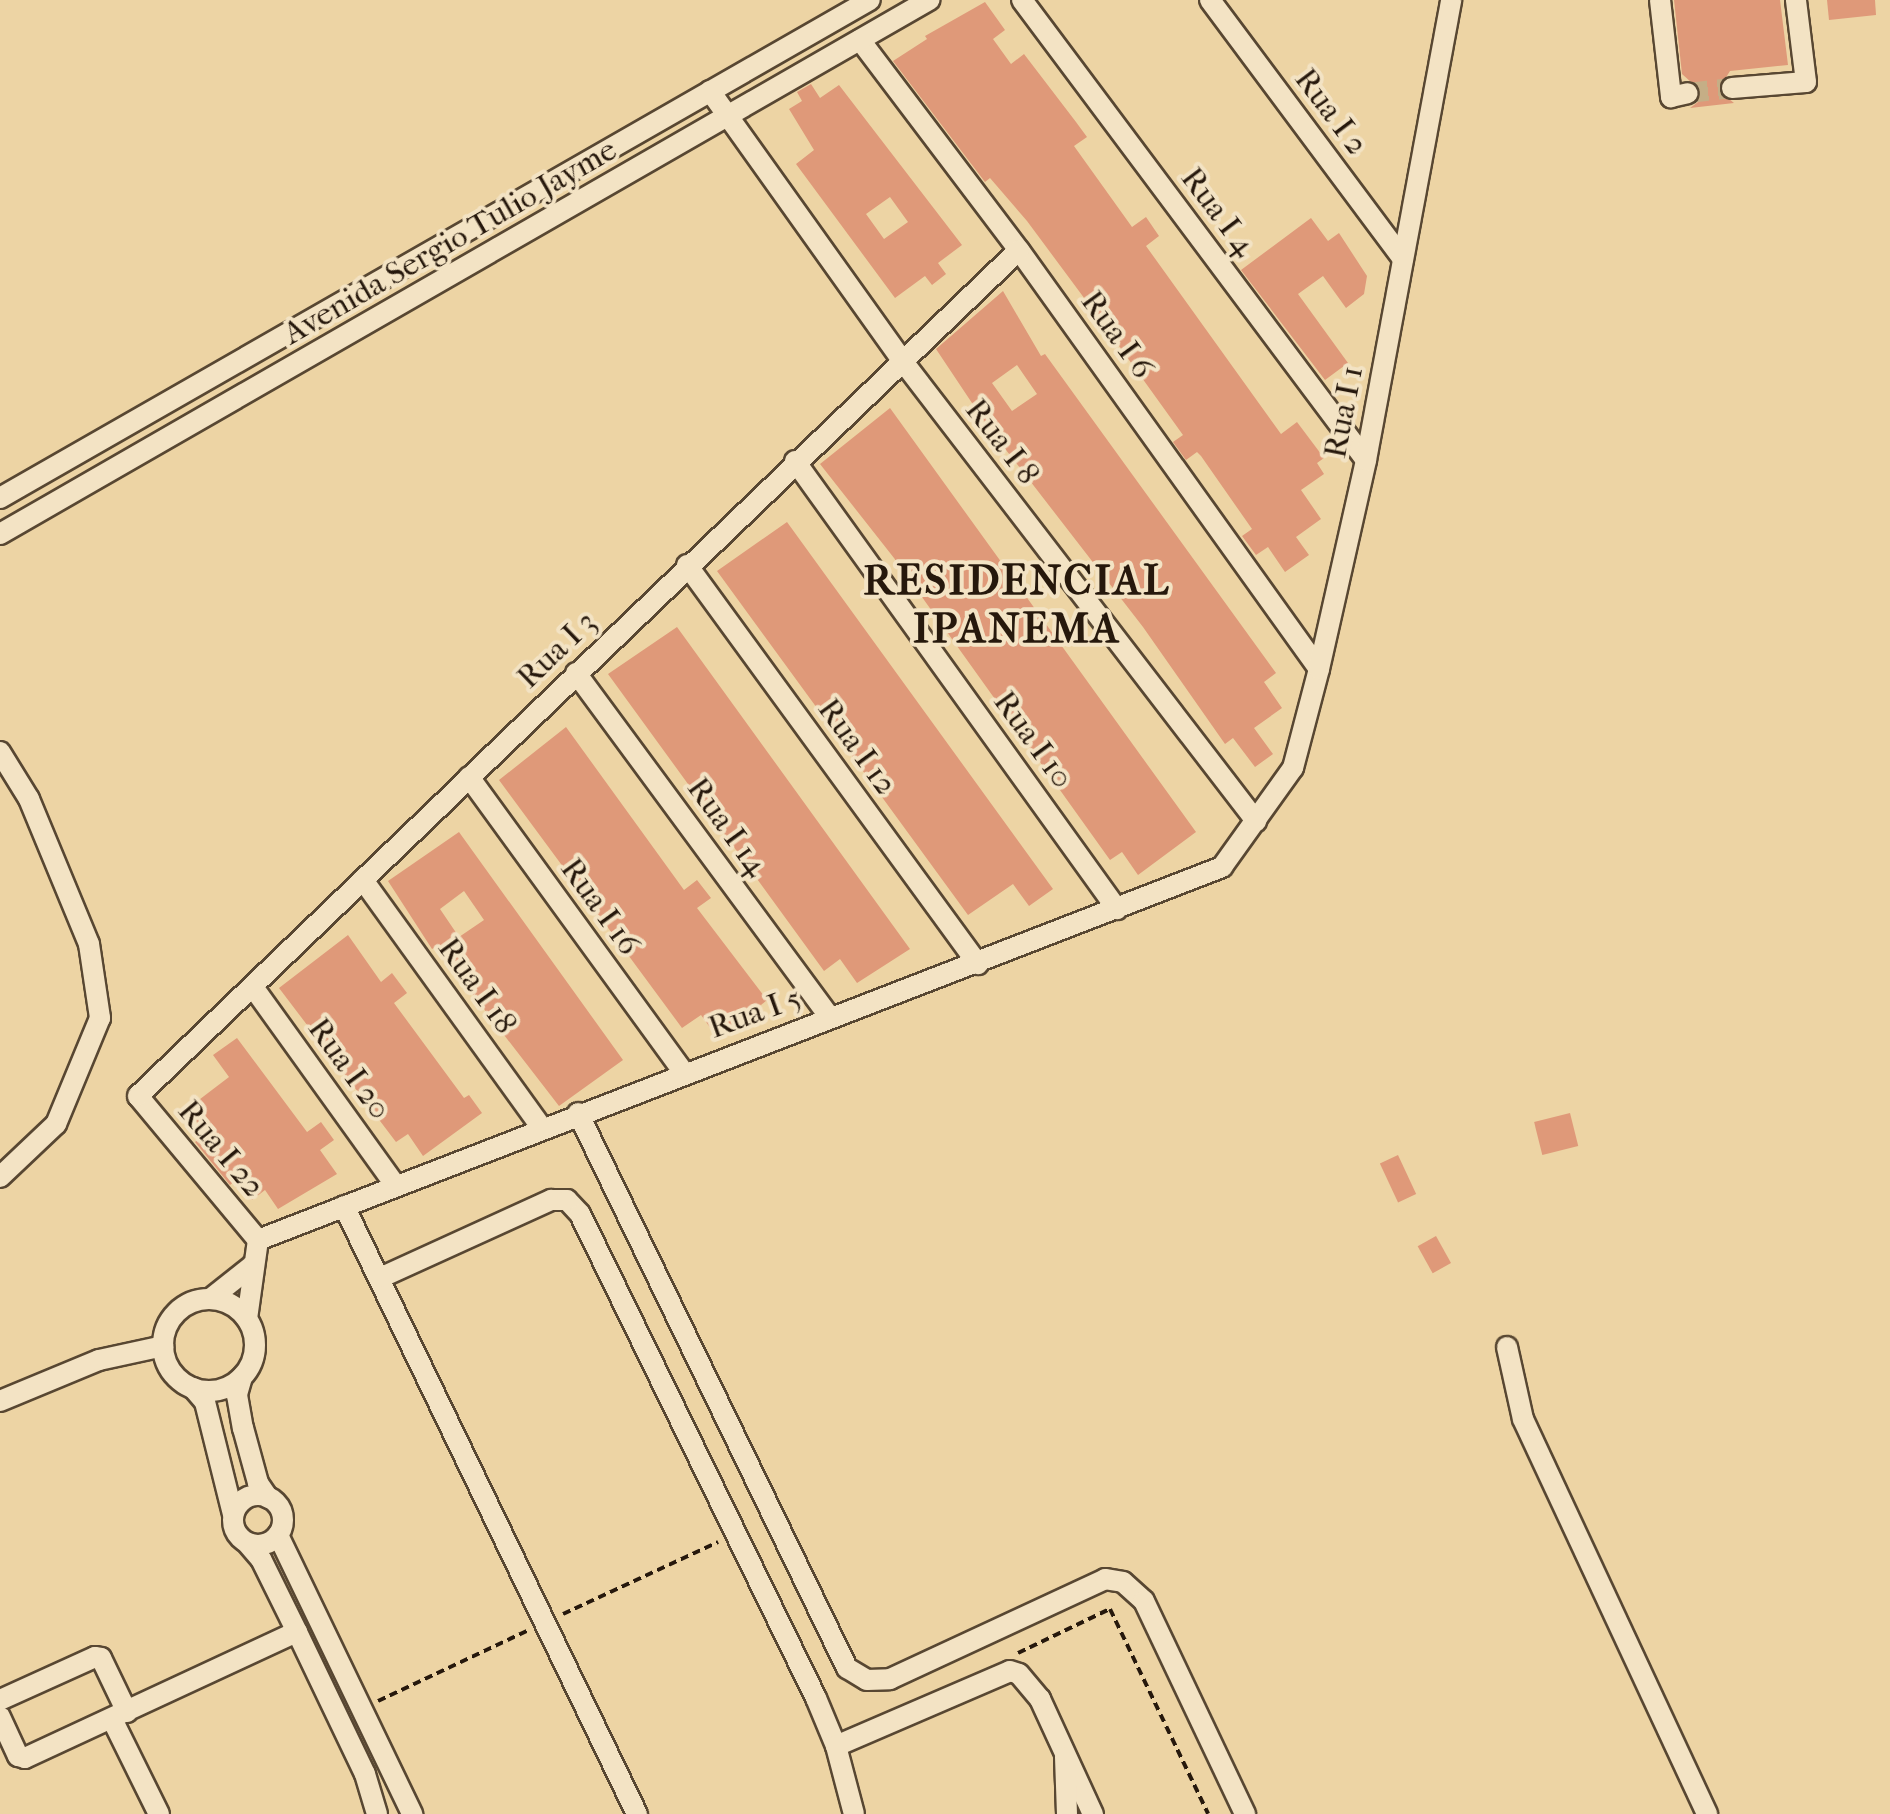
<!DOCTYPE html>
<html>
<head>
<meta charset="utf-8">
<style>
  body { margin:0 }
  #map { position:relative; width:1890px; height:1814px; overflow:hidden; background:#edd4a4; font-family:"IM FELL French Canon",serif }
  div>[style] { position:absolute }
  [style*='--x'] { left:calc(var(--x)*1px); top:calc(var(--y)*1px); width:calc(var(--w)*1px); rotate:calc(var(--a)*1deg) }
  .building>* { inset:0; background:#df9979; transform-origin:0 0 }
  .minor-tunnel>* { height:20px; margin-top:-10px; transform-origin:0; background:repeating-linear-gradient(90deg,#c5ae86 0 20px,transparent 0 30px) }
  .path>* { height:4px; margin-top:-2px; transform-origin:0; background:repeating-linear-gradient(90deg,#26180c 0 8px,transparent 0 13px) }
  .roads { filter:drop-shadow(2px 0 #584732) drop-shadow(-2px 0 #584732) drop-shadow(0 2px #584732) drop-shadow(0 -2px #584732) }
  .minor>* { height:20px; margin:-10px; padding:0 10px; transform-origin:10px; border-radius:10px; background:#f3e3c4 }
  .minor>.ring { margin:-10px; padding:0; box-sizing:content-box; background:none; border:20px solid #f3e3c4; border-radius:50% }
  span { translate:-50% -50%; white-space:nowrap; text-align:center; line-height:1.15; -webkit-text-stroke:8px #f3e3c4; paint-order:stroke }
  .street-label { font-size:32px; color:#26180c }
  .district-label { font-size:42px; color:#26180c; font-weight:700; letter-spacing:2.5px }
</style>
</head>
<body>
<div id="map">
  <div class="building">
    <i style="clip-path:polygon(1674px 0,1780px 0,1788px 65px,1730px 71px,1718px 90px,1734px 103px,1690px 108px,1698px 102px,1701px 91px,1682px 74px)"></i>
    <i style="clip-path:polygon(1827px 0,1875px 0,1876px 15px,1829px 20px)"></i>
    <i style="clip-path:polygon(985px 2px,1005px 30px,993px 39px,1011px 64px,1024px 54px,1076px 122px,1087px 137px,1074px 146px,1132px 227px,1146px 217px,1159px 236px,1146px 246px,1281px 434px,1297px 422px,1324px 458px,1317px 463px,1324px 474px,1301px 490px,1321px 519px,1296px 537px,1309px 555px,1285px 572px,1268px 547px,1256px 555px,1242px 536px,1252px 529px,1201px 456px,1197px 452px,1186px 460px,1173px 442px,1183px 435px,1096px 314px,1027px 221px,990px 178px,985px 182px,893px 61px,927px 39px,925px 36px)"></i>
    <i style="clip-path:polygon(evenodd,811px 84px,820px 98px,839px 85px,962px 245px,938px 263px,946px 274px,932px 285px,925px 276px,895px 298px,796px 164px,814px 150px,789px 109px,802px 101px,797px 92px,811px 84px,890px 197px,908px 222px,884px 239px,866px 214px,890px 197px)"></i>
    <i style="clip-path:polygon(1311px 218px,1328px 241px,1339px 233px,1367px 276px,1364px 294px,1346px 308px,1323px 276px,1298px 294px,1348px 363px,1325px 380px,1241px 270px)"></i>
    <i style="clip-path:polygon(evenodd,1003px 291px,1041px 356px,1045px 354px,1276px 673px,1264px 682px,1282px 708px,1254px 728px,1273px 754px,1255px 767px,1233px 738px,1225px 744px,1143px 627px,986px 424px,936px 349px,1003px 291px,1017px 365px,1037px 394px,1012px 411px,992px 383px,1017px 365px)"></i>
    <i style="clip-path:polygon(890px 408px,1196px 832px,1138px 875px,1122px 852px,1110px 860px,894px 558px,820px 464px)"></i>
    <i style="clip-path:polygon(787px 522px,1053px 889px,1029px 906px,1013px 884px,968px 915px,717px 571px)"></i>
    <i style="clip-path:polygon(677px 627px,910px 949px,857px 983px,840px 959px,824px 971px,608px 674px)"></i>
    <i style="clip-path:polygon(566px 727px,684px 890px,697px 880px,711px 898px,697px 908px,767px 1000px,719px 1040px,701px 1015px,682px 1028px,499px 780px)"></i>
    <i style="clip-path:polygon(evenodd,459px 832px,623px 1060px,559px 1106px,436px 947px,432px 949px,388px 881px,459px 832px,464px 891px,484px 920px,459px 937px,440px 909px,464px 891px)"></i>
    <i style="clip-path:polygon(348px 935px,381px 982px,392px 973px,407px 993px,394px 1003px,464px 1098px,469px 1095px,482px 1113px,423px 1156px,408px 1134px,396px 1142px,279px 988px)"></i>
    <i style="clip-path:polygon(237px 1038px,307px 1132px,321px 1122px,334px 1140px,320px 1150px,337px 1174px,278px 1209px,265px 1190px,252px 1200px,237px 1179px,230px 1185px,195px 1142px,206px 1134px,187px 1109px,229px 1077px,213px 1055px)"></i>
    <i style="left:1570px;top:1113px;width:34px;height:37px;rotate:76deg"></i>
    <i style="left:1398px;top:1155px;width:43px;height:20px;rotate:65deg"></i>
    <i style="left:1436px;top:1236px;width:31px;height:21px;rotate:61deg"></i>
  </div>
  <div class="minor-tunnel">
    <i style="--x:1688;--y:93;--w:44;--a:-6.5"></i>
  </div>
  <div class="path">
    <i style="--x:563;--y:1614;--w:171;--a:-24.9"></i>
    <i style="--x:1018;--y:1653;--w:102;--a:-25.6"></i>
    <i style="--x:1110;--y:1609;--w:227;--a:64.4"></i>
    <i style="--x:378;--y:1701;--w:165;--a:-25.2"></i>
  </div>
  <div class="roads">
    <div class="minor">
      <i style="--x:1022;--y:0;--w:574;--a:53.21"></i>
      <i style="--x:1210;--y:0;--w:323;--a:53.3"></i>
      <i style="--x:1660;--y:0;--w:98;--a:83.5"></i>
      <i style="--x:1671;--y:97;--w:17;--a:-13"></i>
      <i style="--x:860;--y:40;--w:263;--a:52.9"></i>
      <i style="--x:1019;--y:250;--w:515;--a:54.4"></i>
      <i style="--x:1732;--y:88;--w:74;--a:-4.6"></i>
      <i style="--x:1806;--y:82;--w:83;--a:-97"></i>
      <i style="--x:710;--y:91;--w:329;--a:54.5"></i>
      <i style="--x:901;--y:359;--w:583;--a:52.46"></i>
      <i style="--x:795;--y:461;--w:552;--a:54.29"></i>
      <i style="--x:0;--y:498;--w:1002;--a:-29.79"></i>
      <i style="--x:0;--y:534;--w:1072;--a:-29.89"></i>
      <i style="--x:687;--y:565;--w:494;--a:53.9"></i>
      <i style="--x:576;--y:673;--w:428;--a:53.6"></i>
      <i style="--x:0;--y:752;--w:55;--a:58.3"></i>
      <i style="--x:29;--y:799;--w:157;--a:67.5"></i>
      <i style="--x:89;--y:944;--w:75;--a:81.5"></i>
      <i style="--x:100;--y:1018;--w:115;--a:112.5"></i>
      <i style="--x:56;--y:1124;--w:77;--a:136.6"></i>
      <i style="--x:469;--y:777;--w:364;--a:54"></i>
      <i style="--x:363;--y:880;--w:304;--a:54.2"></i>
      <i style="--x:253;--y:987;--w:245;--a:54.3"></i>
      <i style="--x:578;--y:1113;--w:617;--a:64.14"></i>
      <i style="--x:847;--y:1668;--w:23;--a:31"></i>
      <i style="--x:867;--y:1680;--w:23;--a:-2"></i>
      <i style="--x:890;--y:1679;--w:237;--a:-24.9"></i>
      <i style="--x:1105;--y:1579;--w:18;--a:9"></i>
      <i style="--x:1123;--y:1582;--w:28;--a:42"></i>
      <i style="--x:1144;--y:1601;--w:236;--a:64.6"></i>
      <i style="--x:344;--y:1206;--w:675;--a:64.27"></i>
      <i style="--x:258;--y:1240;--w:1034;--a:-21.15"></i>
      <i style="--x:1222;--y:867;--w:122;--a:-54.4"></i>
      <i style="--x:1293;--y:768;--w:102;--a:-75.3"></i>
      <i style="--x:1319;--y:669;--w:214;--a:-77.3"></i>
      <i style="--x:1366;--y:460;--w:468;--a:-79.5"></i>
      <i style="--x:258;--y:1240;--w:187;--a:-129.8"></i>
      <i style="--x:138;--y:1096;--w:1221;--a:-43.84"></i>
      <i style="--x:382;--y:1277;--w:186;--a:-24.5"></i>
      <i style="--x:551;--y:1200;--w:16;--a:0"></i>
      <i style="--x:567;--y:1200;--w:19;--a:47"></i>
      <i style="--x:580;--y:1214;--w:538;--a:64.01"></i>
      <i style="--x:816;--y:1698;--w:52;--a:67.4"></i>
      <i style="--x:836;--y:1746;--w:70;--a:75.2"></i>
      <i style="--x:210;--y:1299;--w:53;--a:-38.2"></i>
      <i class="ring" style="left:163px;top:1299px;width:72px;height:72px"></i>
      <i style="--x:247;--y:1319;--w:80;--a:-82.1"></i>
      <i style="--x:1507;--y:1347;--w:74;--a:77.5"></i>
      <i style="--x:1523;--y:1419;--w:436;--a:65"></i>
      <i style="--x:242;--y:1377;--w:19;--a:106"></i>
      <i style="--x:237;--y:1395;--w:34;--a:80"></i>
      <i style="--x:243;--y:1428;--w:57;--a:74.7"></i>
      <i style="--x:258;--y:1483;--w:18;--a:56"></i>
      <i style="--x:193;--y:1388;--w:18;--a:49"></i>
      <i style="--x:205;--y:1402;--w:115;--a:76"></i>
      <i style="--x:0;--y:1401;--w:107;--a:-22.5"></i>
      <i style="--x:99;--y:1360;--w:66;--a:-12.2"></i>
      <i class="ring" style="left:233px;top:1495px;width:30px;height:30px"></i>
      <i style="--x:278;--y:1535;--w:310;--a:64.3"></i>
      <i style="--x:247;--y:1543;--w:21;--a:49"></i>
      <i style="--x:261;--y:1559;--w:81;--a:63.7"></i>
      <i style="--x:297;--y:1632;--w:157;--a:64.4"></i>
      <i style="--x:365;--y:1774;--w:42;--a:73.3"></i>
      <i style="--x:0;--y:1700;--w:104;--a:-24.4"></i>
      <i style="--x:95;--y:1657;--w:6;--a:9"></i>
      <i style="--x:101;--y:1658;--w:60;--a:64.3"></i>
      <i style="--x:0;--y:1717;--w:43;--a:65.2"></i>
      <i style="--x:18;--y:1756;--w:7;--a:16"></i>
      <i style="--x:25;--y:1758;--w:300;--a:-24.9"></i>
      <i style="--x:112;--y:1719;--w:106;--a:63.7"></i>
      <i style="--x:836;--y:1746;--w:189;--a:-23.3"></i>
      <i style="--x:1010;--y:1671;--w:9;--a:18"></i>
      <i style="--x:1019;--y:1674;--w:33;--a:50"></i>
      <i style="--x:1040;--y:1699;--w:127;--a:65.3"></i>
      <i style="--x:1065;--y:1757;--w:57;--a:88"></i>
    </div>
  </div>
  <div class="street-label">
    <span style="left:1331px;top:112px;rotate:53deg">Rua I 2</span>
    <span style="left:1218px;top:212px;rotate:53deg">Rua I 4</span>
    <span style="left:450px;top:242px;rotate:-30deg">Avenida Sergio Tulio Jayme</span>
    <span style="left:1117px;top:335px;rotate:54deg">Rua I 6</span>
    <span style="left:1344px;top:412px;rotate:-79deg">Rua I 1</span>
    <span style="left:1002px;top:442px;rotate:52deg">Rua I 8</span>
    <span style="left:557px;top:650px;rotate:-44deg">Rua I 3</span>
    <span style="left:1033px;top:740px;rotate:54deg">Rua I 10</span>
    <span style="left:857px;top:747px;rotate:54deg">Rua I 12</span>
    <span style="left:727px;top:827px;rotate:54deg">Rua I 14</span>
    <span style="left:600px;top:907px;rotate:54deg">Rua I 16</span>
    <span style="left:477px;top:986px;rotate:54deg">Rua I 18</span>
    <span style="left:755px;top:1013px;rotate:-20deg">Rua I 5</span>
    <span style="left:349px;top:1069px;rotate:54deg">Rua I 20</span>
    <span style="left:221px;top:1149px;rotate:50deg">Rua I 22</span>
  </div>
  <div class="district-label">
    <span style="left:1017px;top:605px">RESIDENCIAL<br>IPANEMA</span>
  </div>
</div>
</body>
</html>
